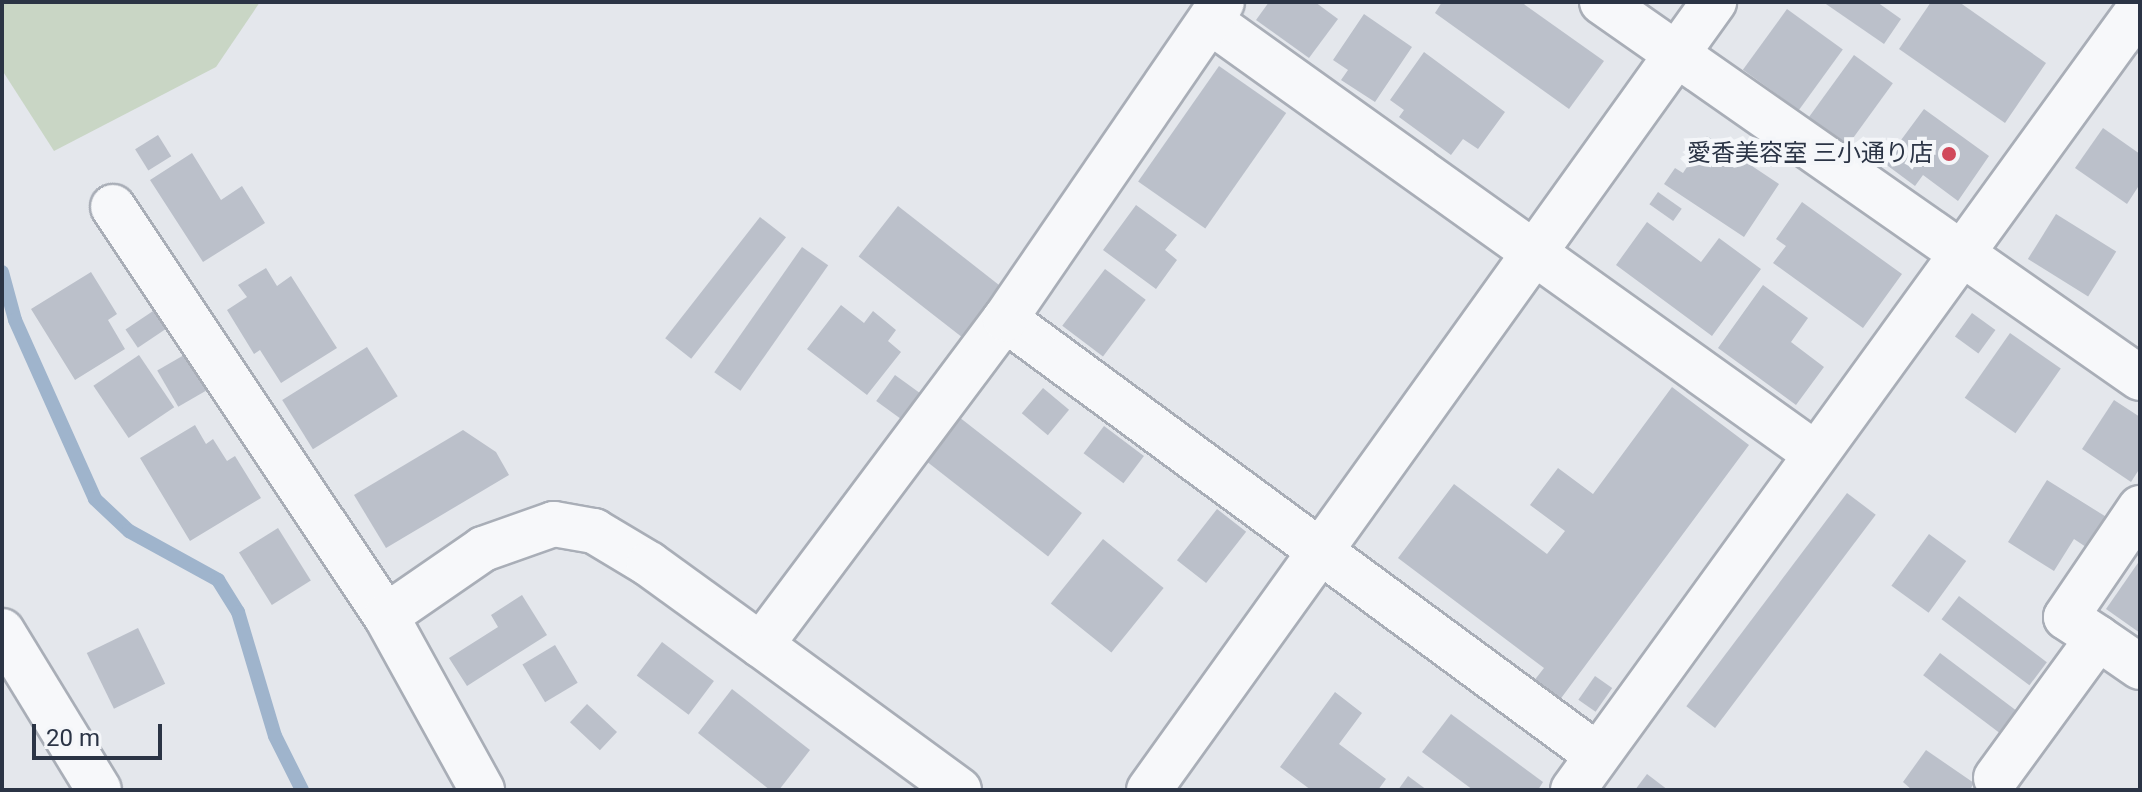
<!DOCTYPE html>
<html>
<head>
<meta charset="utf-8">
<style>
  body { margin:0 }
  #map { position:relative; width:2142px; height:792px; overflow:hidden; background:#e4e7ec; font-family:Roboto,"Noto Sans JP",sans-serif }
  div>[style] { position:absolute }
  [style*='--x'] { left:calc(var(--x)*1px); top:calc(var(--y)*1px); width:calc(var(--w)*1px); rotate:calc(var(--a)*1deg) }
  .green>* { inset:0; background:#c9d6c5 }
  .stream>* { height:14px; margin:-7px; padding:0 7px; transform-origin:7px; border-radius:7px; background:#9fb4cc }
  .building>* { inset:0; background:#bbc0ca; transform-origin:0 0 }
  .roads { filter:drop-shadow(2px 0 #a9aeb7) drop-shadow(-2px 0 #a9aeb7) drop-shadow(0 2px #a9aeb7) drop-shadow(0 -2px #a9aeb7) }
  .minor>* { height:44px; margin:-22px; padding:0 22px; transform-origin:22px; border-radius:22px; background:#f7f8fa }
  .dots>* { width:22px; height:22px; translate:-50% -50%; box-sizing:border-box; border:4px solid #f4f6f9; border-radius:50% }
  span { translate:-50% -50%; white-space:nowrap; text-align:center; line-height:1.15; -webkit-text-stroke:8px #f4f6f9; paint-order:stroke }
  .poi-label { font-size:24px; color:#2b3445 }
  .right { translate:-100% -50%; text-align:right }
  .frame { position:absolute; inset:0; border:4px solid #2b3445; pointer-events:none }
  .scale { position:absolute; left:32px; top:724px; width:130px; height:36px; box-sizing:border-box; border:4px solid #2b3445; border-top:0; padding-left:10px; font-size:24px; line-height:28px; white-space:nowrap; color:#2b3445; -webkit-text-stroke:6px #f4f6f9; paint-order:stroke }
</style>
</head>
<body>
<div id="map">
  <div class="green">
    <i style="clip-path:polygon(2px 2px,260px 2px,216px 67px,54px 151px,2px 70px)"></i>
  </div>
  <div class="stream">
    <i style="--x:2;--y:272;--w:50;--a:74.8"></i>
    <i style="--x:15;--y:320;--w:196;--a:65.9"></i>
    <i style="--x:95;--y:499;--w:47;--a:43.3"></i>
    <i style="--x:129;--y:531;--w:102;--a:28.8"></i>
    <i style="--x:218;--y:580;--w:38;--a:58"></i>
    <i style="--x:238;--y:612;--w:129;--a:73.4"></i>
    <i style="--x:275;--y:736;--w:60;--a:63.4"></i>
  </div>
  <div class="building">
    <i style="clip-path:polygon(1269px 2px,1315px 2px,1338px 19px,1309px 58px,1256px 20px)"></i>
    <i style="clip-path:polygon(1442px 2px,1521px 2px,1604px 61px,1569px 109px,1435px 13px)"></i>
    <i style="clip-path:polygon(1823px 2px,1877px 2px,1901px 19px,1884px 44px)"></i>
    <i style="clip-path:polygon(1931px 2px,1959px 2px,2046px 63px,2005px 123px,1899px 49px)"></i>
    <i style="left:1787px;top:9px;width:69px;height:75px;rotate:36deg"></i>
    <i style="clip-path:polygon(1364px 14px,1412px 47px,1375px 102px,1341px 80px,1348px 70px,1333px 60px)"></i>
    <i style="clip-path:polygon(1424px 52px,1505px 112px,1478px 149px,1463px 139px,1451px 155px,1399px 117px,1404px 110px,1390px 100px)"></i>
    <i style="left:1854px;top:55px;width:48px;height:79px;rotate:36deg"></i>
    <i style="left:1219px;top:66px;width:82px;height:141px;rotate:35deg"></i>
    <i style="clip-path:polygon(1924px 109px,1989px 156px,1958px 201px,1923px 175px,1915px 186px,1884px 163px)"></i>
    <i style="clip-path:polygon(2103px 128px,2140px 154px,2140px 184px,2127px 204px,2075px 168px)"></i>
    <i style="left:158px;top:135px;width:25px;height:27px;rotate:58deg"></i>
    <i style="clip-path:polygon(1707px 136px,1779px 184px,1744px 237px,1664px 184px,1675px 168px,1683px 173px)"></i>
    <i style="clip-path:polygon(192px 153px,221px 200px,242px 186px,265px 223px,203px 262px,150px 180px)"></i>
    <i style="left:1658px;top:192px;width:29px;height:15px;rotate:35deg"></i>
    <i style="clip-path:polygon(1802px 202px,1902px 274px,1863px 328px,1773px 263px,1786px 246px,1776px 239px)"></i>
    <i style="clip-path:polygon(1136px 205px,1177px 235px,1165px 250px,1177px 260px,1156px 289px,1103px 250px)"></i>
    <i style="left:898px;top:206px;width:133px;height:64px;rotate:38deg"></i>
    <i style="left:2056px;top:214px;width:71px;height:53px;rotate:32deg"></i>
    <i style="left:760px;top:217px;width:33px;height:154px;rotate:38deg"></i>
    <i style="clip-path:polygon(1647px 222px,1701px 262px,1719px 238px,1761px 269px,1712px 336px,1616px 265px)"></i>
    <i style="left:802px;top:247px;width:32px;height:153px;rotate:35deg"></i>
    <i style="clip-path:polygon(266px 268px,277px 286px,291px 276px,337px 348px,281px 383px,260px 350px,254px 354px,227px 310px,247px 297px,238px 285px)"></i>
    <i style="left:1105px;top:269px;width:51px;height:71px;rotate:37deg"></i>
    <i style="clip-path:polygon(91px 272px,117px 314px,108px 320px,125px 349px,75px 380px,31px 309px)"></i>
    <i style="clip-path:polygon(1763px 285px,1808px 318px,1791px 342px,1824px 367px,1796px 405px,1718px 348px)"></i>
    <i style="left:162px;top:305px;width:22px;height:44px;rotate:56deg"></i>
    <i style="clip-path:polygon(841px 305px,864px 323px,873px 311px,896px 330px,888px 341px,901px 352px,867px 395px,807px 349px)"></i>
    <i style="left:1972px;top:313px;width:29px;height:29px;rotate:36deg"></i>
    <i style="left:2010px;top:333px;width:62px;height:79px;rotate:35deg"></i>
    <i style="left:367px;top:347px;width:58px;height:100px;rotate:58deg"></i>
    <i style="left:191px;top:351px;width:42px;height:39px;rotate:60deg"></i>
    <i style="left:139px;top:355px;width:63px;height:55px;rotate:56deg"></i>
    <i style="left:895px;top:375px;width:32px;height:32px;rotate:36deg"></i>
    <i style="clip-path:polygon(1672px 387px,1749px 445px,1559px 701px,1533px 682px,1544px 668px,1398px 558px,1454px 484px,1547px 554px,1565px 531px,1530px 505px,1558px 468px,1593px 494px)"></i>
    <i style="left:1043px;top:388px;width:34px;height:33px;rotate:40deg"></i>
    <i style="clip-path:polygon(2114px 400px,2140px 417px,2140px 468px,2131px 482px,2082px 449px)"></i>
    <i style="left:959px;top:417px;width:156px;height:55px;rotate:38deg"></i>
    <i style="clip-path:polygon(195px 425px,206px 444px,213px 439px,227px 461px,235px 456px,261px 498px,190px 541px,140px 458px)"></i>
    <i style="left:1104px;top:426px;width:50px;height:34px;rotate:37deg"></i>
    <i style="clip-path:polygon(463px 430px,496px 452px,509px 475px,386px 548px,354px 495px)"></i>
    <i style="clip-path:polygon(2047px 480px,2108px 518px,2089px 549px,2074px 539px,2054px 571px,2008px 542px)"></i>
    <i style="left:1847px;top:493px;width:36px;height:267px;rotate:37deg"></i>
    <i style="left:1217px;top:509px;width:37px;height:65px;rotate:38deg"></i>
    <i style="left:278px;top:528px;width:62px;height:46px;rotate:58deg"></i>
    <i style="left:1929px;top:534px;width:46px;height:64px;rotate:36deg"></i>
    <i style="left:1103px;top:539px;width:78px;height:83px;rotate:39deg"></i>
    <i style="clip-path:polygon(2140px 560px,2140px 633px,2106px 609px)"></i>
    <i style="clip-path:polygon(522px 595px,547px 635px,467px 686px,449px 658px,498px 627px,491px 615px)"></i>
    <i style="left:1959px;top:596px;width:110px;height:29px;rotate:37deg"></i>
    <i style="left:138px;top:628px;width:62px;height:57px;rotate:64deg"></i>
    <i style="left:662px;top:642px;width:65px;height:42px;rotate:37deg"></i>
    <i style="left:555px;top:645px;width:44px;height:38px;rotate:59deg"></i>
    <i style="left:1940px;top:653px;width:95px;height:28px;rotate:37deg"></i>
    <i style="left:1595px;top:676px;width:21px;height:29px;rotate:35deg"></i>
    <i style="clip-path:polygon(732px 689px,810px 750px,779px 790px,770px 790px,698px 733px)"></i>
    <i style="clip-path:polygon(1335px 692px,1362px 713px,1339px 744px,1386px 779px,1378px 790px,1311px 790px,1280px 767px)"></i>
    <i style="left:587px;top:704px;width:41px;height:25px;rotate:43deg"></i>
    <i style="clip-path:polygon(1451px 714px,1543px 782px,1538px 790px,1473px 790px,1422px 752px)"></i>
    <i style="clip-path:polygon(1926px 750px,1974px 783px,1970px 790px,1912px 790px,1903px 782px)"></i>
    <i style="clip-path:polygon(1647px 774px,1668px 790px,1635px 790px)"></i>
    <i style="clip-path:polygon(1408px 776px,1427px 790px,1398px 790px)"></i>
  </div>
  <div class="roads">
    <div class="minor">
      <i style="--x:1602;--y:2;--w:656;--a:34.95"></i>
      <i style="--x:1210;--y:21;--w:743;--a:35.57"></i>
      <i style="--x:113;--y:207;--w:492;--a:56.3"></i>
      <i style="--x:386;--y:616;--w:199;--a:61.1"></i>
      <i style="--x:1005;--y:319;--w:735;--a:36.37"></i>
      <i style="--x:386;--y:616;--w:118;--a:-34.6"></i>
      <i style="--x:483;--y:549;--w:75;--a:-19.4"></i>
      <i style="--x:554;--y:524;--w:41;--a:9.9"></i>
      <i style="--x:594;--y:531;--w:64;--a:31"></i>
      <i style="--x:649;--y:564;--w:138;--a:35.9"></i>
      <i style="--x:2;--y:631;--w:186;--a:58.6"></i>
      <i style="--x:2098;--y:638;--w:38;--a:-147"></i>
      <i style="--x:2066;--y:617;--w:132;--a:-55.8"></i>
      <i style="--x:1996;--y:778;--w:173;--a:-53.9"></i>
      <i style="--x:2098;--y:638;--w:51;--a:34.6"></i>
      <i style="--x:959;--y:790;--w:245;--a:-143.8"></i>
      <i style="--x:761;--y:645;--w:407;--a:-53.2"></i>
      <i style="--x:1005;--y:319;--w:384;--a:-55.6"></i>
      <i style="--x:1149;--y:790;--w:970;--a:-54.36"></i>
      <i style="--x:1573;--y:790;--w:966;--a:-54.06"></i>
    </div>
  </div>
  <div class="dots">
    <i style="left:1949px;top:154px;background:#d1495b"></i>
  </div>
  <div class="poi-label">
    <span class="right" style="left:1933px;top:154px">愛香美容室 三小通り店</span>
  </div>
  <div class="frame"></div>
  <div class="scale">20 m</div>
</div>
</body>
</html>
